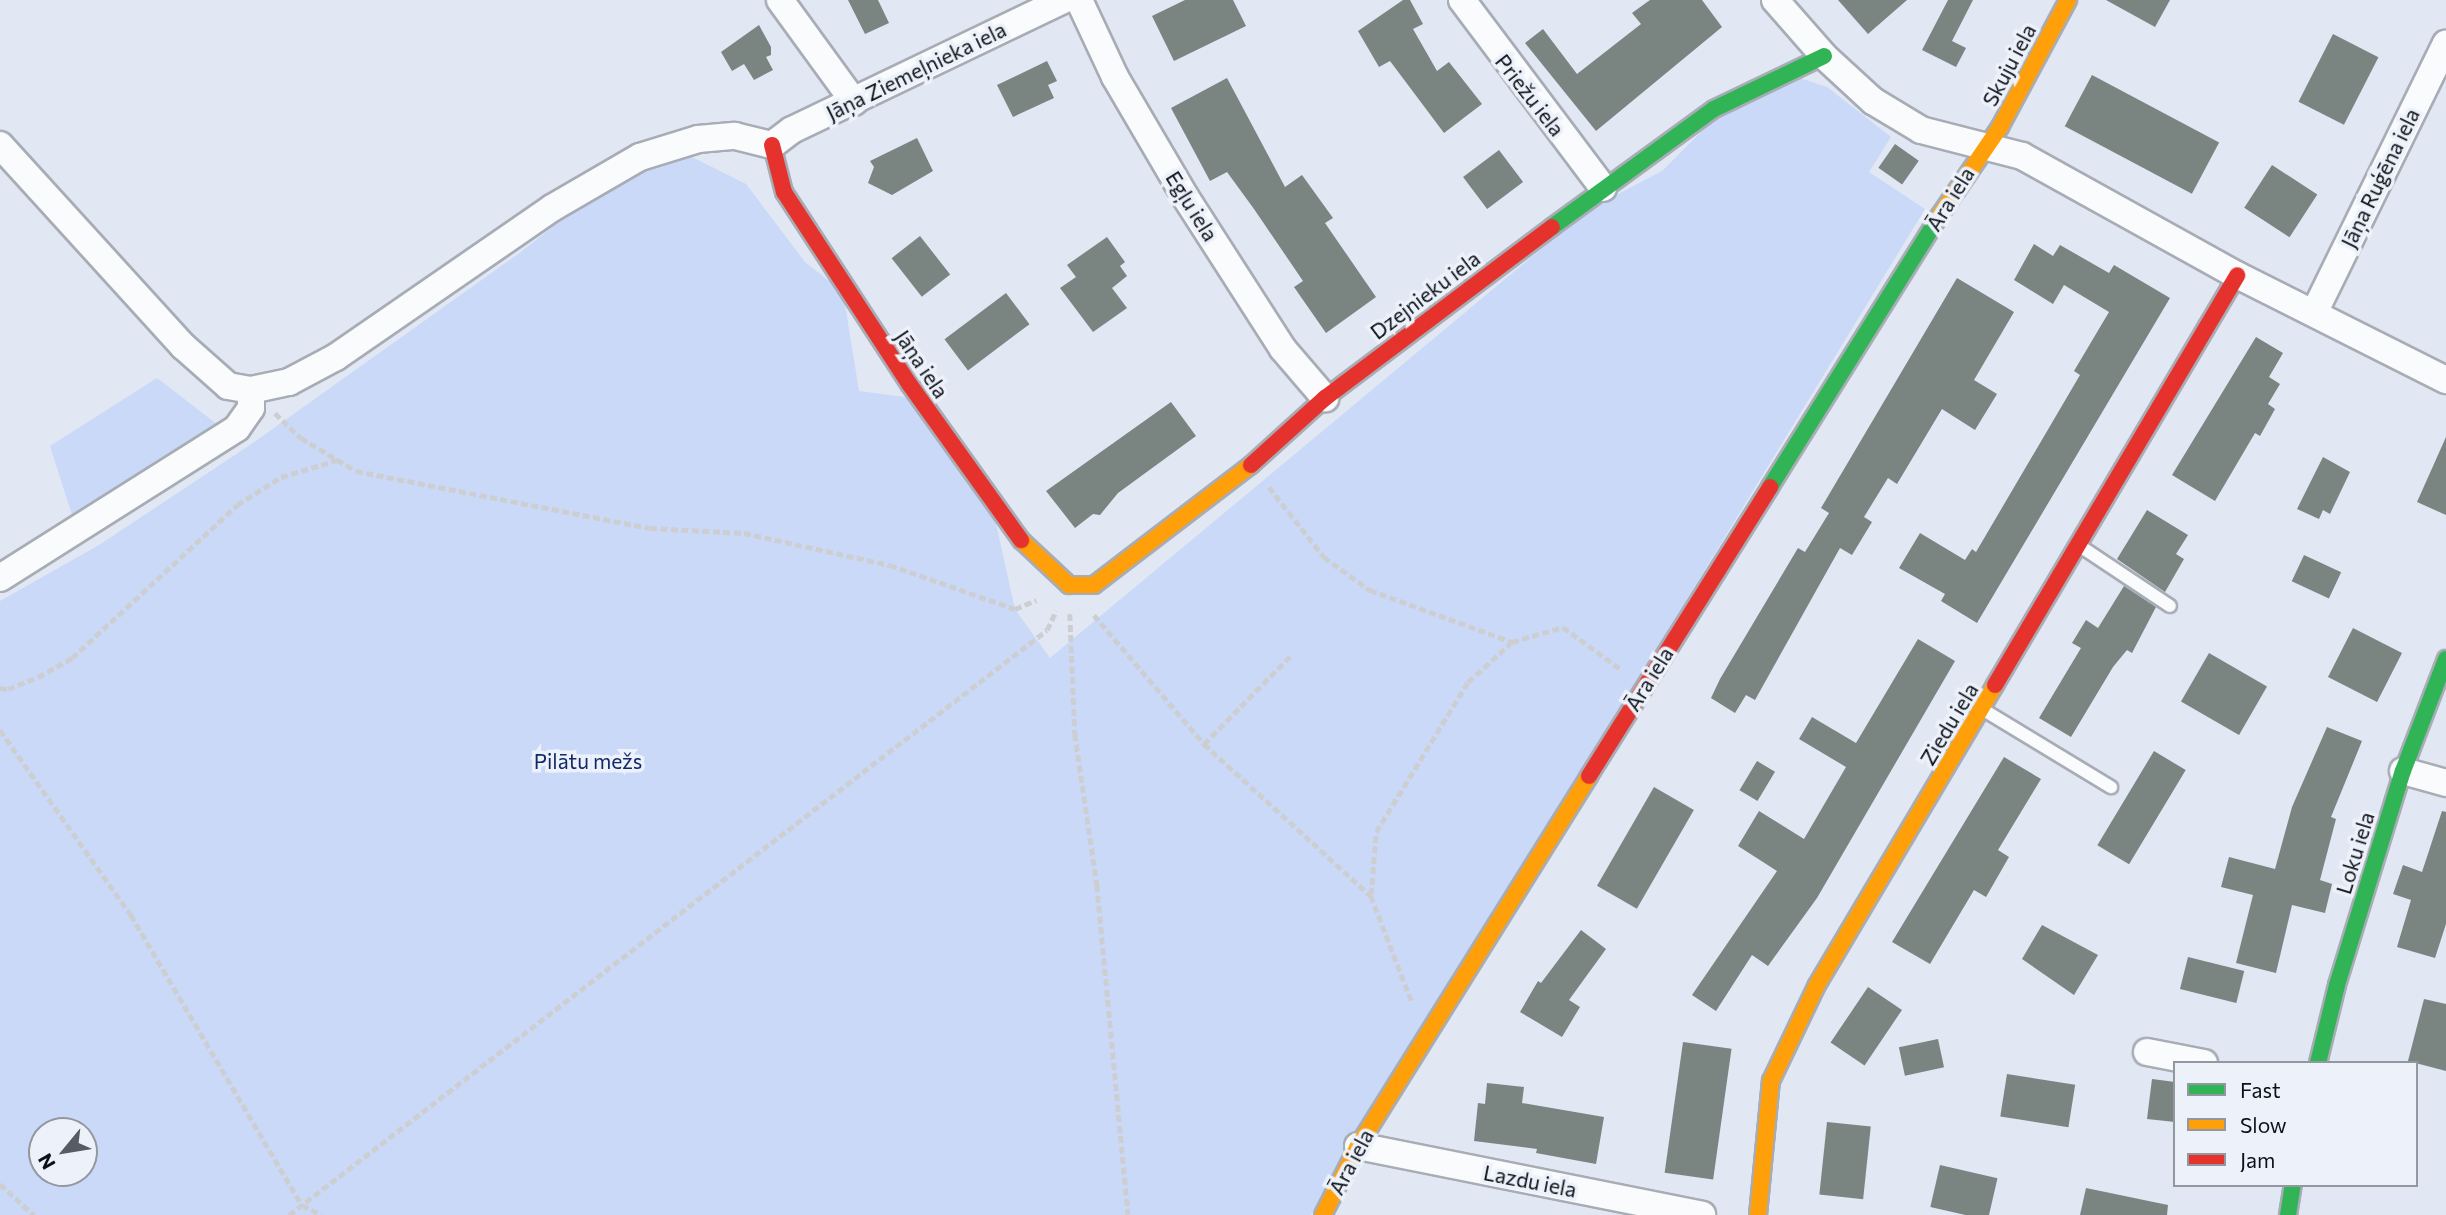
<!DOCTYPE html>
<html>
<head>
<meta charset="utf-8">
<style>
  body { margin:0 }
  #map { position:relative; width:2446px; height:1215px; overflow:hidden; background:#e1e7f3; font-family:Commissioner,sans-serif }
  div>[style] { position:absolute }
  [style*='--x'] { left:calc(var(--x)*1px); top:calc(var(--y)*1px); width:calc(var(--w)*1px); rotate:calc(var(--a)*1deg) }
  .green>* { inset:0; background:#cad9f8 }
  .building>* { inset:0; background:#7a8582; transform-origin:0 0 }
  .path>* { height:4.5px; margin-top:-2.25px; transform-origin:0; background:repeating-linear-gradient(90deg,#cdced2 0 7px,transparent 0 10.5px) }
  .roads { filter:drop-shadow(2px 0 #a7acb5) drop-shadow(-2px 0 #a7acb5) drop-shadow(0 2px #a7acb5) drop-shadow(0 -2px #a7acb5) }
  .lane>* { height:12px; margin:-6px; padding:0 6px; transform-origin:6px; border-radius:6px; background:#fafbfd }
  .street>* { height:26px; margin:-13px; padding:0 13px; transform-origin:13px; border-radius:13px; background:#fafbfd }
  .fast>* { height:16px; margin:-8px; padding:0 8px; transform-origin:8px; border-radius:8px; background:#30b455 }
  .slow>* { height:16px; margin:-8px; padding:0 8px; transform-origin:8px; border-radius:8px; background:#ff9f0a }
  .jam>* { height:16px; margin:-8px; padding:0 8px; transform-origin:8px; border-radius:8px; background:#e5322d }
  span { translate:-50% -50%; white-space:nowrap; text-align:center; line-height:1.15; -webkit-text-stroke:7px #edf1fa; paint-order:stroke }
  .street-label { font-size:21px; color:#0c1017 }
  .park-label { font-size:21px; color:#122969 }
  .legend { position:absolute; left:2173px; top:1061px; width:245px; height:126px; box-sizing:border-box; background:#edf1fa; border:2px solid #93979f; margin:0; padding:9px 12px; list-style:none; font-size:21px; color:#0c1017 }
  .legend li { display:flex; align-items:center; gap:14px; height:35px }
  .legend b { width:35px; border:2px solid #93979f }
  .north { position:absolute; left:28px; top:1117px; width:70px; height:70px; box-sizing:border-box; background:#edf1fa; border:2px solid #93979f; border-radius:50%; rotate:240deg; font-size:19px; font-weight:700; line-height:28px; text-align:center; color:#0c1017 }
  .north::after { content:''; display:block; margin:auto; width:24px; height:32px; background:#575b64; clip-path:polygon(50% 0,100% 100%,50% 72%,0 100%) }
</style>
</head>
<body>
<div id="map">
  <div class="green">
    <i style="clip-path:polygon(evenodd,1797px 77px,1827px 87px,1891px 137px,1869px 172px,1925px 209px,1311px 1215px,0 1215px,0 601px,99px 545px,250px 445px,521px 252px,592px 195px,678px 150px,746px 184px,805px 262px,843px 292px,859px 391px,912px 398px,991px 501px,1015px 609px,1050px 658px,1588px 210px,1662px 171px,1724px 109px,1797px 77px,42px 1131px,84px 1131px,84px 1173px,42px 1173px,42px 1131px)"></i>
    <i style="clip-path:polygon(157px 378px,218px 425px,73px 518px,50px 446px)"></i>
  </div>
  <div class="building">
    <i style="clip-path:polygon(848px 0,878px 0,889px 23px,865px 34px)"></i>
    <i style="clip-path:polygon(1185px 0,1233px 0,1246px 26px,1174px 61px,1152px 16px)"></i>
    <i style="clip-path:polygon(1403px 0,1410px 0,1423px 24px,1413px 29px,1437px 71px,1449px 62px,1482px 104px,1444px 133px,1390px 61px,1379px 67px,1358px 31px)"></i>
    <i style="clip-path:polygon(1650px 0,1702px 0,1722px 27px,1596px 131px,1525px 43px,1543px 29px,1577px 74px,1641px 24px,1632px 13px)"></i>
    <i style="clip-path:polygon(1838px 0,1907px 0,1868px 34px)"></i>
    <i style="clip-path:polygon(1948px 0,1973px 0,1952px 41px,1966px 48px,1956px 67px,1922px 50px)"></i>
    <i style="clip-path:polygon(2106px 0,2170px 0,2155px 27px)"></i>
    <i style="clip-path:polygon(759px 25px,771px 47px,771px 55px,766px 57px,773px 70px,754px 80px,744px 64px,732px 71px,721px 52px)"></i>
    <i style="left:2333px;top:34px;width:51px;height:76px;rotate:27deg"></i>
    <i style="clip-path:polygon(1047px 61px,1057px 81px,1048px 85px,1054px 98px,1013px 117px,997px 85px)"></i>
    <i style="left:2092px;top:75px;width:144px;height:58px;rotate:28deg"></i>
    <i style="clip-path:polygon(1227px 78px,1285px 187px,1302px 175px,1333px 218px,1325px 223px,1376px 297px,1326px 333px,1294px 287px,1303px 281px,1254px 209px,1227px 172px,1210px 181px,1171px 108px)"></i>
    <i style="clip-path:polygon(917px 138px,933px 171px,892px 195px,868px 183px,874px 167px,870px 161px)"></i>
    <i style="left:1895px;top:144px;width:29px;height:29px;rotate:35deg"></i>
    <i style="left:1499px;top:150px;width:40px;height:45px;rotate:53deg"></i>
    <i style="left:2272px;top:165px;width:54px;height:51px;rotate:33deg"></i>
    <i style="left:920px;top:236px;width:49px;height:36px;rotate:52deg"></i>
    <i style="clip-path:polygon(1107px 237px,1125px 262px,1120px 266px,1127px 276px,1112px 288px,1127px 308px,1093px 332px,1060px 288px,1076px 277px,1067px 265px)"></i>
    <i style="clip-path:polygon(2034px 244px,2053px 256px,2060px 245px,2109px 273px,2114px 265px,2170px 298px,1977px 623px,1941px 601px,1945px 594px,1899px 568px,1920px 533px,1965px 560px,1972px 549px,1976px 552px,2080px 375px,2074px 371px,2109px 312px,2064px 285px,2053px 304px,2014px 280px)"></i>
    <i style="clip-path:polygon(1957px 278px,2014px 312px,1974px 380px,1997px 394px,1975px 430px,1942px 409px,1897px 484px,1888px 478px,1864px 517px,1872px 522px,1852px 555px,1840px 548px,1755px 700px,1746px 695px,1735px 713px,1711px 698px,1720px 679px,1798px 548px,1805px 552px,1829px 513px,1821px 508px)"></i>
    <i style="left:1006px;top:293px;width:39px;height:77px;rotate:53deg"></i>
    <i style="clip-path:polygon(2256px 337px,2283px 353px,2269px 377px,2280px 384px,2268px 404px,2275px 409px,2260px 436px,2255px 433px,2215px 501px,2172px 475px)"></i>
    <i style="clip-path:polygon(1171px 402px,1196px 436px,1118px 493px,1100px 515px,1093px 514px,1075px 528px,1046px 491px)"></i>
    <i style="clip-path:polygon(2446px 437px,2446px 515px,2417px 502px)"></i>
    <i style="clip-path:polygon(2323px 457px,2350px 472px,2330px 514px,2323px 510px,2319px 519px,2297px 509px)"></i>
    <i style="clip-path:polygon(2147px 510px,2188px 535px,2176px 554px,2184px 559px,2165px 592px,2117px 559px)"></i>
    <i style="left:2304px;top:555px;width:41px;height:29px;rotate:25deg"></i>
    <i style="clip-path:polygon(2124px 586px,2156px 607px,2132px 653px,2127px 650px,2113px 667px,2071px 737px,2039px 718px,2081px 648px,2072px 643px,2086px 620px,2098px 628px)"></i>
    <i style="left:2353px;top:628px;width:55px;height:55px;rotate:27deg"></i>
    <i style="clip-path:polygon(1918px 639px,1955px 661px,1817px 898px,1768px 966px,1752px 955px,1716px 1011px,1692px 995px,1777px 871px,1738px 846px,1759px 811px,1804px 839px,1846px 767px,1799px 739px,1812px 717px,1856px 743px)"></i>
    <i style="left:2209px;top:653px;width:67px;height:56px;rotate:30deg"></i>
    <i style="clip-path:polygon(2327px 727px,2362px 741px,2331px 817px,2336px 819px,2320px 880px,2332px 884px,2325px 913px,2292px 905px,2276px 973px,2236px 963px,2253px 895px,2221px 887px,2229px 857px,2275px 869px,2292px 807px)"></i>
    <i style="left:2154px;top:751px;width:37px;height:110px;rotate:31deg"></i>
    <i style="clip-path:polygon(2004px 757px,2041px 779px,1998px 850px,2009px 857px,1986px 897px,1974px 890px,1930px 964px,1892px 942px)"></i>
    <i style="left:1757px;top:761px;width:21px;height:34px;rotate:31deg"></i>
    <i style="left:1654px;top:787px;width:46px;height:114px;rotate:30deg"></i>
    <i style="clip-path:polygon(2442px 811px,2446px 812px,2446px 924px,2435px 958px,2397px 947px,2411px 900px,2393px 894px,2403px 865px,2422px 872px)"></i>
    <i style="clip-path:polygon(2042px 925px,2098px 955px,2074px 995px,2022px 959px)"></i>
    <i style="clip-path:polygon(1581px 930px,1606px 949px,1569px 1000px,1580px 1007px,1562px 1037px,1520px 1012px,1538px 981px,1541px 983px)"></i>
    <i style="left:2188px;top:957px;width:58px;height:33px;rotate:14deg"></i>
    <i style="left:1868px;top:987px;width:41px;height:67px;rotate:34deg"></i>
    <i style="clip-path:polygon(2424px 999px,2446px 1004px,2446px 1071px,2408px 1061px)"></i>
    <i style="left:1938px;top:1039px;width:29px;height:40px;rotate:78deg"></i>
    <i style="left:1683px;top:1042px;width:49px;height:132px;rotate:8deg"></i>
    <i style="left:2007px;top:1074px;width:69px;height:43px;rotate:9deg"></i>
    <i style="clip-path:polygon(2152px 1079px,2175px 1082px,2175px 1122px,2147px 1119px)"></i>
    <i style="clip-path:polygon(1487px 1083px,1524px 1087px,1522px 1103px,1604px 1117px,1596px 1164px,1536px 1153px,1537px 1149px,1474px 1141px,1478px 1103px,1485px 1104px)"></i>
    <i style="left:1827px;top:1122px;width:44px;height:73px;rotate:6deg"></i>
    <i style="left:1940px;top:1165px;width:59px;height:43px;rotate:13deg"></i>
    <i style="clip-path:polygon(2086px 1188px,2168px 1205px,2167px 1215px,2080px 1215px)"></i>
  </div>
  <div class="path">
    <i style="--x:275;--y:413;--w:36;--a:44"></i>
    <i style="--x:301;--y:438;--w:64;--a:31"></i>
    <i style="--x:356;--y:471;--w:299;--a:11"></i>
    <i style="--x:650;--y:528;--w:94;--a:3"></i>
    <i style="--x:744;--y:533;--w:149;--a:12.4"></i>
    <i style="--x:890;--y:565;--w:133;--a:19.4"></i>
    <i style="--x:1015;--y:609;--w:23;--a:-23"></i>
    <i style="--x:1269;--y:487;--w:89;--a:51.8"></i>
    <i style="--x:1324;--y:557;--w:57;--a:35.7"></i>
    <i style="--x:1370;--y:590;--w:151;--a:20.1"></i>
    <i style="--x:1512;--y:642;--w:53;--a:-16.4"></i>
    <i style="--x:1563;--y:627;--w:73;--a:36.1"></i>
    <i style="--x:1070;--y:614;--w:120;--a:87.6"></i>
    <i style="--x:1075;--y:734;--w:153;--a:81.7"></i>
    <i style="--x:1097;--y:885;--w:331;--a:84.6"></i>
    <i style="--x:1094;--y:615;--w:170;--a:49.5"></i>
    <i style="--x:1204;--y:744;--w:226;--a:42.3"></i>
    <i style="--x:1371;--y:896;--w:114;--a:68.9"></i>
    <i style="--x:0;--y:688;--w:8;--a:7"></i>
    <i style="--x:8;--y:689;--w:32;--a:-22"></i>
    <i style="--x:38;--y:677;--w:39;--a:-29"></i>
    <i style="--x:72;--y:658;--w:225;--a:-42.8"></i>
    <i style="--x:237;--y:505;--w:52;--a:-32.5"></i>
    <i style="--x:281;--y:477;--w:59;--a:-16.9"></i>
    <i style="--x:0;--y:730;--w:227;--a:54.7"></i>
    <i style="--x:131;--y:915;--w:337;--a:59.5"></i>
    <i style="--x:302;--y:1205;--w:22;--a:27"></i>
    <i style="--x:1204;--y:744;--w:126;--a:-45.6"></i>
    <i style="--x:1371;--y:895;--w:63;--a:-85.5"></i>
    <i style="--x:1376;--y:832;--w:176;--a:-58.5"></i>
    <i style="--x:1468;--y:682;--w:59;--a:-42.3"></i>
    <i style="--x:0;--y:1184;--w:46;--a:42.4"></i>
    <i style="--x:289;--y:1215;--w:957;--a:-37.66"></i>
    <i style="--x:1047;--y:630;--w:21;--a:-65"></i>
  </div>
  <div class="roads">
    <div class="lane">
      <i style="--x:2080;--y:546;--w:108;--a:33.7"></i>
      <i style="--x:1982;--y:709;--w:151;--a:31.2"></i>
    </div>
    <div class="street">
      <i style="--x:780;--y:0;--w:126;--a:54"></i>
      <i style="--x:1079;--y:0;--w:85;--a:64.9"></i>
      <i style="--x:1115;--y:77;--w:140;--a:59.6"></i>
      <i style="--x:1186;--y:198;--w:179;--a:57.3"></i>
      <i style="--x:1283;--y:349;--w:65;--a:49.4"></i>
      <i style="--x:1462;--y:0;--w:235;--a:53.1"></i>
      <i style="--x:1775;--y:0;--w:74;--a:48.8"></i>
      <i style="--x:1824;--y:56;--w:67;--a:42.6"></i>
      <i style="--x:1873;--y:101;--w:56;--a:31.1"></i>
      <i style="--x:1921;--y:130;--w:104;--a:14.4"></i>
      <i style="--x:2022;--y:156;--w:246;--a:29"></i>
      <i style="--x:2237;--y:275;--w:234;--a:26.7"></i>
      <i style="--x:0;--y:145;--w:272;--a:47.7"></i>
      <i style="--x:183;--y:346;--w:60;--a:41.6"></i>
      <i style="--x:228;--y:386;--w:23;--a:10"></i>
      <i style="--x:251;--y:390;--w:39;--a:-12"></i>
      <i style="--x:289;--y:382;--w:53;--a:-28"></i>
      <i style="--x:336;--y:357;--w:262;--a:-34.6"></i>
      <i style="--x:552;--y:208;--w:102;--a:-30.1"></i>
      <i style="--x:640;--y:157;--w:61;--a:-17.2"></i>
      <i style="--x:698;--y:139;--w:37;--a:-5"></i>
      <i style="--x:735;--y:136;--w:38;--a:14"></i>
      <i style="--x:772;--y:145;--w:25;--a:-37"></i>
      <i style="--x:792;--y:130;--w:301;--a:-25.6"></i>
      <i style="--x:2314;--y:313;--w:300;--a:-63.9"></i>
      <i style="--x:0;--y:578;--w:280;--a:-32.3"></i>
      <i style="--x:237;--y:428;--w:24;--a:-55"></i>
      <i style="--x:251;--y:408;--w:18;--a:-90"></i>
      <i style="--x:2403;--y:771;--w:45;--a:15.6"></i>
      <i style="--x:2147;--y:1052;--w:58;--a:10.9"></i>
      <i style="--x:1358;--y:1146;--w:351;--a:11.3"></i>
    </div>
    <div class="fast">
      <i style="--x:1552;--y:227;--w:200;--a:-36.1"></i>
      <i style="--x:1714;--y:109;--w:122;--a:-25.7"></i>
      <i style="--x:1770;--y:487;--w:317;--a:-58"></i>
      <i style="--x:2318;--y:1063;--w:80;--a:-76.3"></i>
      <i style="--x:2337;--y:985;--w:224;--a:-72.9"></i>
      <i style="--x:2403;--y:771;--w:120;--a:-69"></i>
      <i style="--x:2288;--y:1215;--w:30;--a:-81"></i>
    </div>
    <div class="slow">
      <i style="--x:1938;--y:218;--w:110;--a:-55.7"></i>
      <i style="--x:2000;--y:127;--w:144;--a:-61.8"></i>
      <i style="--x:1021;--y:540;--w:66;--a:43.2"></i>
      <i style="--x:1069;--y:585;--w:25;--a:0"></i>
      <i style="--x:1094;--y:585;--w:198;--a:-37.4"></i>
      <i style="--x:1323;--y:1215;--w:77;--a:-63.1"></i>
      <i style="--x:1358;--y:1146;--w:436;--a:-58"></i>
      <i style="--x:1758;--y:1215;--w:135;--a:-84.5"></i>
      <i style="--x:1771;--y:1081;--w:106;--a:-64.4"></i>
      <i style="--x:1817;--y:985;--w:349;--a:-59.3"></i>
    </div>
    <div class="jam">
      <i style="--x:772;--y:145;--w:49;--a:75.7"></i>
      <i style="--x:784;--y:192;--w:230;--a:56.9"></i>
      <i style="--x:910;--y:385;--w:191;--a:54.4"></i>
      <i style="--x:1251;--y:465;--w:100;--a:-42.2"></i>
      <i style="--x:1325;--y:398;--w:284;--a:-37"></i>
      <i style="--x:1995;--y:685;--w:476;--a:-59.4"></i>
      <i style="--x:1589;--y:776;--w:341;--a:-57.9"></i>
    </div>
  </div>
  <div class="street-label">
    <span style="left:2009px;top:65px;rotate:-62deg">Skuju iela</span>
    <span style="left:916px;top:71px;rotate:-26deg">Jāņa Ziemeļnieka iela</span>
    <span style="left:1530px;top:95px;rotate:52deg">Priežu iela</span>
    <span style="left:2380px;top:178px;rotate:-64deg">Jāņa Ruģēna iela</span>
    <span style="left:1950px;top:199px;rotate:-58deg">Āra iela</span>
    <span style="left:1192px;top:206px;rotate:58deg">Egļu iela</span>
    <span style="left:1425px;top:295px;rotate:-37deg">Dzejnieku iela</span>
    <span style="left:922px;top:364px;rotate:56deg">Jāņa iela</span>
    <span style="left:1649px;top:679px;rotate:-58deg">Āra iela</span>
    <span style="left:1949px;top:724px;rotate:-59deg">Ziedu iela</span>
    <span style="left:2355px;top:853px;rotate:-73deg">Loku iela</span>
    <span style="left:1351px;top:1162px;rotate:-62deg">Āra iela</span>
    <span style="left:1530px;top:1181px;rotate:11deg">Lazdu iela</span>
  </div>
  <div class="park-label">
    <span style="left:588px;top:761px">Pilātu mežs</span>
  </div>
  <ul class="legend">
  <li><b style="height:9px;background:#30b455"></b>Fast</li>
  <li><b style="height:9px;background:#ff9f0a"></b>Slow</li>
  <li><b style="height:9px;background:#e5322d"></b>Jam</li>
  </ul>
  <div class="north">N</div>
</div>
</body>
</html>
